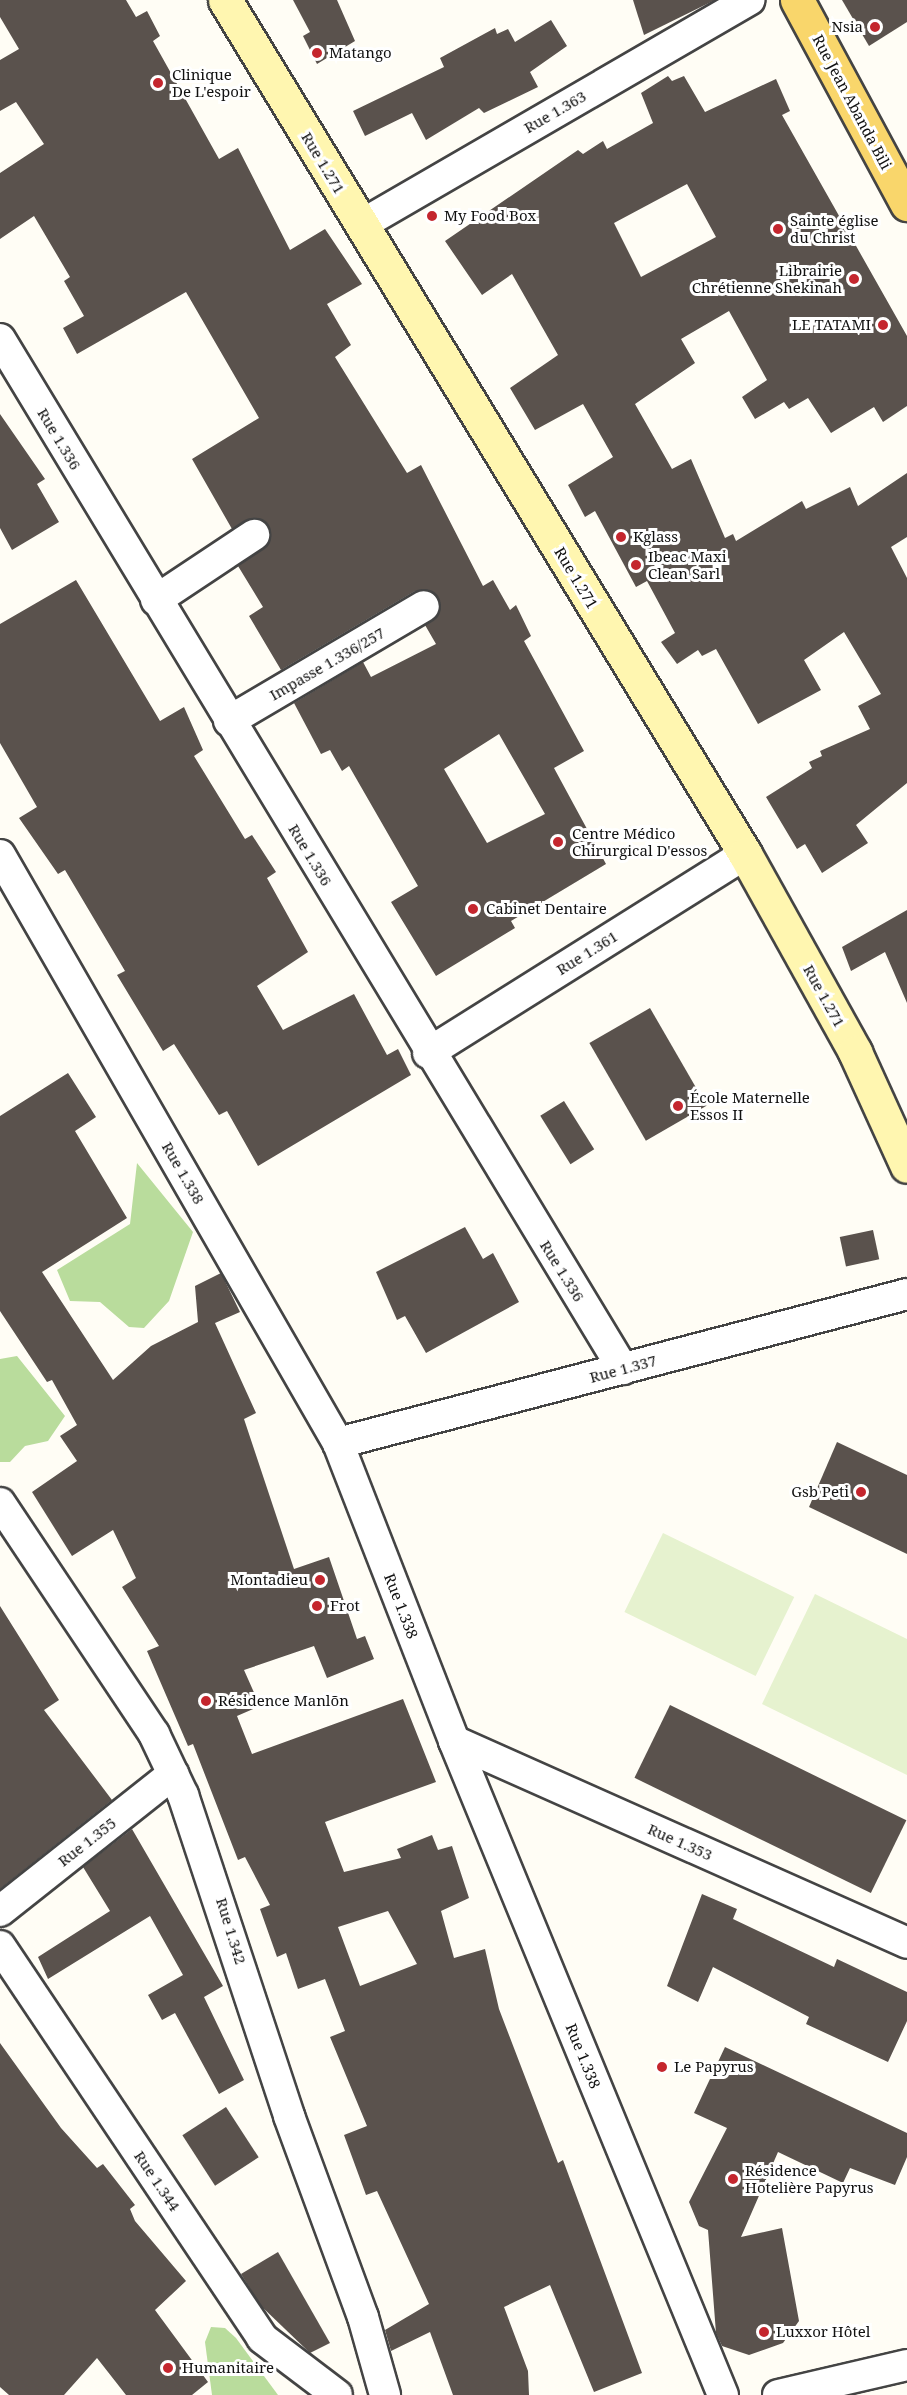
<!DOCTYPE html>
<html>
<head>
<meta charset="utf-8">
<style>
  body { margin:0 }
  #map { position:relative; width:907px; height:2395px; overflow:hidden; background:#fffdf5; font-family:"Noto Serif",serif }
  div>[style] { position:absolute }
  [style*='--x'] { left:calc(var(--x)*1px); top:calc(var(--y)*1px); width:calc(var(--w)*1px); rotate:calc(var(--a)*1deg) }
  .forest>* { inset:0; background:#b9dc9c }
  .pitch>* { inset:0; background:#e6f2cf; transform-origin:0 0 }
  .building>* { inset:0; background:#5a524d; transform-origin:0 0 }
  .roads { filter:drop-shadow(2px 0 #444) drop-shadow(-2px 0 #444) drop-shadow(0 2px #444) drop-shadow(0 -2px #444) }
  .street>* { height:30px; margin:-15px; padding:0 15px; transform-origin:15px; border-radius:15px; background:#fff }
  .secondary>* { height:33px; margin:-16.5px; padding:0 16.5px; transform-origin:16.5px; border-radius:16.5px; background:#fff6b0 }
  .primary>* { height:33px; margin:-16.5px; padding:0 16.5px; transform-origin:16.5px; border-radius:16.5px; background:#f9d66b }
  .dots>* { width:16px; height:16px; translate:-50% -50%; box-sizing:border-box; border:3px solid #fff; border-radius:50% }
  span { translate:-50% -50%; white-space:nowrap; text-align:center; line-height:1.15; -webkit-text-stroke:6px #fff; paint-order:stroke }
  .poi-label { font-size:15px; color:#111 }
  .right { translate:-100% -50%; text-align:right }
  .left { translate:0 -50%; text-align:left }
  .street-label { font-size:15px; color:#111 }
</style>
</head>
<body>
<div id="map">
  <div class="forest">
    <i style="clip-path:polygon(137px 1163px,193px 1232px,169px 1301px,144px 1328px,129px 1327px,100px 1302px,70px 1301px,57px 1270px,130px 1224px)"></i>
    <i style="clip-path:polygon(17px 1356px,65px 1416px,48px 1441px,25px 1446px,10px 1462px,0 1462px,0 1359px)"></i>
    <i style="clip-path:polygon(211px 2327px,225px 2328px,236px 2338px,278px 2395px,212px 2395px,205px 2342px)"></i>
  </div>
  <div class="pitch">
    <i style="left:663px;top:1533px;width:146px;height:88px;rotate:26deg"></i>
    <i style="clip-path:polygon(815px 1594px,907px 1639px,907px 1775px,762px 1704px)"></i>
  </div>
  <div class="building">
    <i style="clip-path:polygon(evenodd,0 0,126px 0,136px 17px,147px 11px,160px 36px,153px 41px,219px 159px,238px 148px,290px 250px,325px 229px,362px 284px,327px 304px,351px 345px,335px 357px,407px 473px,421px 465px,483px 586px,493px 580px,510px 610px,516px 605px,531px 636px,524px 641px,584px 751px,554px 768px,606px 864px,511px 921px,515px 928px,436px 976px,391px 902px,418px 886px,349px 766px,342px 771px,330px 750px,321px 754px,294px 703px,363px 662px,371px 677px,436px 644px,425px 625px,439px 614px,439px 598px,432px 591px,415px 591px,281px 670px,249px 616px,263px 607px,238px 566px,269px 543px,269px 526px,252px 518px,232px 529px,192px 459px,259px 418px,186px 292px,77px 354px,63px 328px,84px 316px,64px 281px,70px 277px,34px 216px,0 239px,0 173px,44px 144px,16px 102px,0 111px,0 60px,19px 49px,0 17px,0 0,499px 734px,545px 814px,487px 843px,444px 769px,499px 734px)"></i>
    <i style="clip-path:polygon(293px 0,337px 0,355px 41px,317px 64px,303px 36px,310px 32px)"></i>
    <i style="clip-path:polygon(633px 0,715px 0,644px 35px)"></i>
    <i style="clip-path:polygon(842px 0,907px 0,907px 22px,869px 46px)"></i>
    <i style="clip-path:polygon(551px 20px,567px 46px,530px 72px,538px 87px,484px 113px,479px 108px,426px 140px,412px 113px,365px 136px,353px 111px,444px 67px,440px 58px,495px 28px,497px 34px,508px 29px,515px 42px)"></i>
    <i style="clip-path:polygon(evenodd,668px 76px,672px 81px,684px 76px,705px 112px,776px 79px,790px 111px,782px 115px,907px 336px,907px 406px,883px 422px,874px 407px,831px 433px,808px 398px,789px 409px,784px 402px,755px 419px,742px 397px,767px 380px,729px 311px,681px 339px,695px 363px,635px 404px,672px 469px,691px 459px,725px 538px,733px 534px,736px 541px,802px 501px,806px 509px,850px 487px,858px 506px,907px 473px,907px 537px,891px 547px,907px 578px,907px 783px,856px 825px,868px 843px,822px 873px,805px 844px,797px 849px,766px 797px,812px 768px,809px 762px,822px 756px,820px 751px,870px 729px,858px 706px,881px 694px,844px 632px,804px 660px,821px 690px,758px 724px,716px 649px,702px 656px,698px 650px,677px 664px,661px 642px,675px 633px,647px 581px,636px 587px,595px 511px,585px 517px,568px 485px,613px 457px,583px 404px,535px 430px,510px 388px,558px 355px,512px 274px,482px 295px,445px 241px,578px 150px,583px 154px,603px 141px,607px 149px,653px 123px,641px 93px,668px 76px,687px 184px,716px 237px,641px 277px,614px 223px,687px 184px)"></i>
    <i style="clip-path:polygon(0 414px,45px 479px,37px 484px,59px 522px,12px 550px,0 528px)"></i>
    <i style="clip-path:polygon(76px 580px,160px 721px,184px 707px,203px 750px,194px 756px,245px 839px,252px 835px,276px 872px,267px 878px,308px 952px,257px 986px,283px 1030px,354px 994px,387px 1055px,398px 1049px,411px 1075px,258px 1166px,227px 1111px,219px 1115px,174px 1044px,163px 1051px,117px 975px,125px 971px,65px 870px,58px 874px,19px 818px,37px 807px,0 743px,0 624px)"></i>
    <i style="clip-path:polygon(907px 910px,907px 1003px,885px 952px,851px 971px,842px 947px)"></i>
    <i style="left:650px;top:1008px;width:113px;height:70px;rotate:60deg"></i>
    <i style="clip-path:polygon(evenodd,68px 1073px,96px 1117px,75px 1131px,127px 1218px,42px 1272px,113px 1380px,151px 1346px,198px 1322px,195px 1286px,221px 1273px,240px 1312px,215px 1323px,256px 1413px,244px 1419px,294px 1569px,329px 1557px,357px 1639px,365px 1636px,374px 1659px,327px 1678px,314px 1646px,244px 1670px,260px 1706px,237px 1716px,252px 1754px,403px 1699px,436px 1782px,325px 1822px,344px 1872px,401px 1858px,397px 1849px,432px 1835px,438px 1850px,452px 1846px,469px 1898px,441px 1911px,454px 1958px,485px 1949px,499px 2009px,558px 2163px,563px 2160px,642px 2373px,594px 2392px,550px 2285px,504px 2307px,528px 2371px,529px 2395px,453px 2395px,430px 2332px,391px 2351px,385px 2330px,429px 2304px,377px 2191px,366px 2195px,344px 2135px,367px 2126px,330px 2037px,345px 2031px,325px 1979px,298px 1989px,286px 1953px,277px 1957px,260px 1909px,270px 1905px,245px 1857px,238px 1860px,193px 1744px,188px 1746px,147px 1651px,159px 1646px,122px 1587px,136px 1578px,113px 1530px,72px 1556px,32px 1492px,77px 1461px,60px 1436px,77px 1425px,52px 1380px,47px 1382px,0 1311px,0 1116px,68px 1073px,388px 1911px,417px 1964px,360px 1986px,338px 1927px,388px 1911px)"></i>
    <i style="left:564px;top:1101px;width:57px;height:28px;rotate:58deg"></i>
    <i style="clip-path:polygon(465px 1227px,483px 1259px,493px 1253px,519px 1302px,426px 1353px,405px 1316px,397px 1320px,376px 1272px)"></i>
    <i style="left:873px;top:1230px;width:30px;height:34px;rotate:78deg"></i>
    <i style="clip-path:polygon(837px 1442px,907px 1475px,907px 1554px,809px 1507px)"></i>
    <i style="clip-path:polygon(0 1606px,59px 1700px,44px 1710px,112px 1800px,0 1889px)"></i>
    <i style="left:670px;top:1705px;width:263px;height:81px;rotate:26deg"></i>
    <i style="clip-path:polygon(132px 1829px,223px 1986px,204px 1997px,244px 2080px,219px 2094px,175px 2013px,162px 2020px,148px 1995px,183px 1975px,150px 1916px,48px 1979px,38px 1957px,110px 1911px,83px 1867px)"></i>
    <i style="clip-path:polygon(702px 1894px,737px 1909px,733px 1919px,834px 1967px,837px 1959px,907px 1992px,907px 2021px,888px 2062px,806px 2024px,809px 2017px,713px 1967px,698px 2002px,667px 1986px)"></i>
    <i style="clip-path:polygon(0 2043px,61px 2128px,97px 2168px,103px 2164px,135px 2205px,130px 2209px,135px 2221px,186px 2281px,155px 2310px,208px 2382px,192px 2395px,126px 2395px,97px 2358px,64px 2395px,9px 2395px,0 2387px)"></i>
    <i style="clip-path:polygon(725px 2047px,907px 2133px,907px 2157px,895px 2185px,850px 2168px,843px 2183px,778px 2152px,741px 2237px,782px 2228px,799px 2321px,783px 2343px,749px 2355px,722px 2346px,716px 2333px,708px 2230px,699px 2226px,689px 2202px,727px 2128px,694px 2113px)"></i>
    <i style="left:226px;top:2107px;width:60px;height:52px;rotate:57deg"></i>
    <i style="clip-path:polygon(278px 2252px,330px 2343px,310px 2353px,260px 2305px,241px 2274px)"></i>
  </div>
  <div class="roads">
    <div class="street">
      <i style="--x:361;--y:225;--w:449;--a:-30.1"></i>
      <i style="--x:0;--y:339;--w:1204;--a:58.83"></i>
      <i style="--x:156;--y:600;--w:118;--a:-33.6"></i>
      <i style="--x:229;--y:721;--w:226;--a:-30.5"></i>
      <i style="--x:0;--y:855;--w:678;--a:60.11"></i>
      <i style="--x:338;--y:1443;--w:320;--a:68.7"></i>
      <i style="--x:454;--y:1741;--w:707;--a:67.64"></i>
      <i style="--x:428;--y:1053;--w:374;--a:-32.1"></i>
      <i style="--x:338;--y:1443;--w:588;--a:-14.67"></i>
      <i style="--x:0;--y:1503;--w:278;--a:56.3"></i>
      <i style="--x:154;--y:1734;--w:68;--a:64.6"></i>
      <i style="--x:183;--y:1795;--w:338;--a:71.7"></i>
      <i style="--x:289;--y:2116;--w:214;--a:69.8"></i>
      <i style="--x:363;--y:2317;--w:81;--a:74.2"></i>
      <i style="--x:454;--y:1741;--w:496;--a:24"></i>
      <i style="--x:0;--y:1911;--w:221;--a:-38.4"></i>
      <i style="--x:0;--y:1946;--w:471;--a:56.2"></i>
      <i style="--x:262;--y:2338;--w:94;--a:37.2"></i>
      <i style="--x:778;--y:2395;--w:132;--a:-13.1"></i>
    </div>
    <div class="secondary">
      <i style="--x:225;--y:0;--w:1000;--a:58.66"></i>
      <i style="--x:745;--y:854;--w:227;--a:60.9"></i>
      <i style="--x:855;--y:1052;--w:125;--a:65.5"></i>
    </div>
    <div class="primary">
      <i style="--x:797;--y:0;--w:232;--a:61.7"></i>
    </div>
  </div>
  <div class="dots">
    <i style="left:875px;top:27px;background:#c4262e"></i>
    <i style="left:317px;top:53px;background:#c4262e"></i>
    <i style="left:158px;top:83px;background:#c4262e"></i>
    <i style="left:432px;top:216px;background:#c4262e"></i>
    <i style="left:778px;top:229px;background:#c4262e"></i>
    <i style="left:854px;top:279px;background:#c4262e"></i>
    <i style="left:883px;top:325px;background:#c4262e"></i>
    <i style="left:621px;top:537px;background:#c4262e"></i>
    <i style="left:636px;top:565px;background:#c4262e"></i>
    <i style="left:558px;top:842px;background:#c4262e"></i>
    <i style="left:473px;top:909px;background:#c4262e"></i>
    <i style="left:678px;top:1106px;background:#c4262e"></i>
    <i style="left:861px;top:1492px;background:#c4262e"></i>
    <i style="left:320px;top:1580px;background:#c4262e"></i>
    <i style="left:317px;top:1606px;background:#c4262e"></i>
    <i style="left:206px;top:1701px;background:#c4262e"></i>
    <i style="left:662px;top:2067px;background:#c4262e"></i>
    <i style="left:733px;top:2179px;background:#c4262e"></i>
    <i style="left:764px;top:2332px;background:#c4262e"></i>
    <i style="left:168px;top:2368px;background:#c4262e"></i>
  </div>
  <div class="poi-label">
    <span class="right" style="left:863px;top:27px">Nsia</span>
    <span class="left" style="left:329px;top:53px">Matango</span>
    <span class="left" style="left:172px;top:83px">Clinique<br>De L'espoir</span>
    <span class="left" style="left:444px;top:216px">My Food Box</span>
    <span class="left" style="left:790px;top:229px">Sainte église<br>du Christ</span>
    <span class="right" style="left:842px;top:279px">Librairie<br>Chrétienne Shekinah</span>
    <span class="right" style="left:871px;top:325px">LE TATAMI</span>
    <span class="left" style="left:633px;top:537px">Kglass</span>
    <span class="left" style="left:648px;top:565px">Ibeac Maxi<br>Clean Sarl</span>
    <span class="left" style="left:572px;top:842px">Centre Médico<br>Chirurgical D'essos</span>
    <span class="left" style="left:486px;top:909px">Cabinet Dentaire</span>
    <span class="left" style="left:690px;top:1106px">École Maternelle<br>Essos II</span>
    <span class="right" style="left:849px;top:1492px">Gsb Peti</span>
    <span class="right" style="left:308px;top:1580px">Montadieu</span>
    <span class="left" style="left:330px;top:1606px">Frot</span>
    <span class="left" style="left:218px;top:1701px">Résidence Manlõn</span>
    <span class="left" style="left:674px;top:2067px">Le Papyrus</span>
    <span class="left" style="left:745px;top:2179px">Résidence<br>Hotelière Papyrus</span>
    <span class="left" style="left:776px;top:2332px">Luxxor Hôtel</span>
    <span class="left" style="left:182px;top:2368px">Humanitaire</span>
  </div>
  <div class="street-label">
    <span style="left:852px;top:102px;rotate:62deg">Rue Jean Abanda Bili</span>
    <span style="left:555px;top:112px;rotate:-30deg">Rue 1.363</span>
    <span style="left:323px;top:163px;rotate:59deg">Rue 1.271</span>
    <span style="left:59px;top:439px;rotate:59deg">Rue 1.336</span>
    <span style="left:576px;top:578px;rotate:59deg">Rue 1.271</span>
    <span style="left:327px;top:664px;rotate:-30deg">Impasse 1.336/257</span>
    <span style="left:310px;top:855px;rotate:59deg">Rue 1.336</span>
    <span style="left:587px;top:953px;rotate:-32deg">Rue 1.361</span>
    <span style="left:824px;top:996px;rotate:61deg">Rue 1.271</span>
    <span style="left:183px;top:1173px;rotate:60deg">Rue 1.338</span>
    <span style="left:562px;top:1271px;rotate:58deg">Rue 1.336</span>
    <span style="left:623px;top:1369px;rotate:-15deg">Rue 1.337</span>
    <span style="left:401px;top:1606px;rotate:69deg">Rue 1.338</span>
    <span style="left:87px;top:1842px;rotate:-38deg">Rue 1.355</span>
    <span style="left:680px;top:1842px;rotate:24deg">Rue 1.353</span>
    <span style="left:231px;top:1931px;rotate:73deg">Rue 1.342</span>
    <span style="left:583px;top:2056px;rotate:68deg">Rue 1.338</span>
    <span style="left:157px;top:2181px;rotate:56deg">Rue 1.344</span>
  </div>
</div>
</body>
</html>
